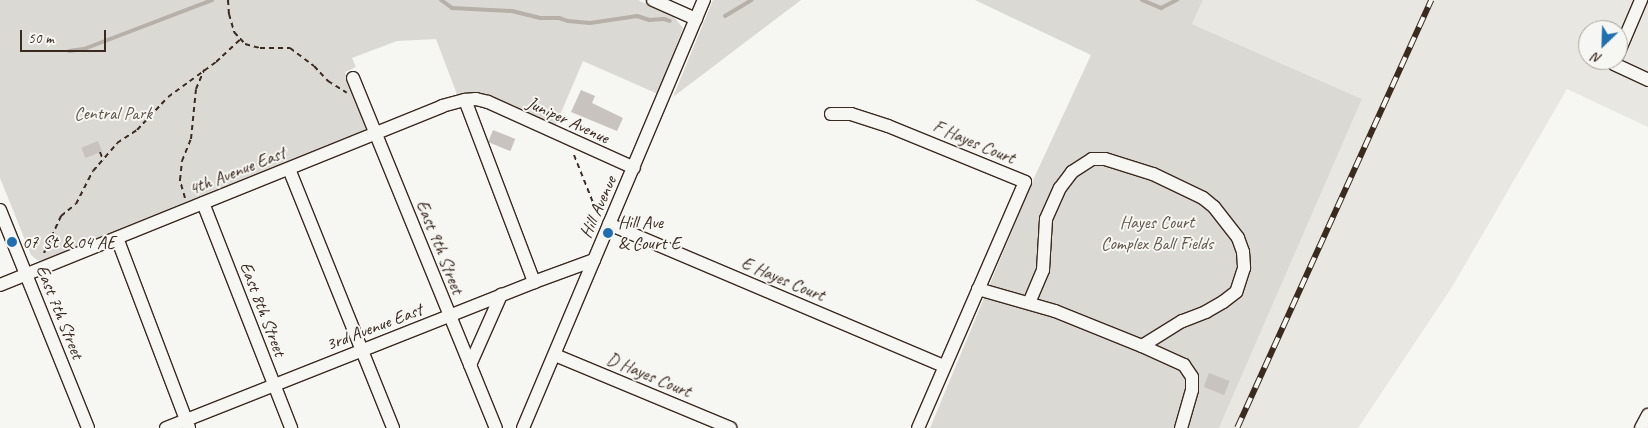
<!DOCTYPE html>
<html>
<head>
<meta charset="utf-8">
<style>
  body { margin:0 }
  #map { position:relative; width:1648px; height:428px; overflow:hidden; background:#f6f6f2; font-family:Caveat,sans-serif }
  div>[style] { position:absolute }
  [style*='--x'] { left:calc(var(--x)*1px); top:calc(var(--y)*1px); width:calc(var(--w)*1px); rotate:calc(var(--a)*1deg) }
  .built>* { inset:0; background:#e8e7e2 }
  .green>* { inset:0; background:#dad9d3 }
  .stream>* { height:4px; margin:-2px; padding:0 2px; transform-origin:2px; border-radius:2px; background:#b6b0a9 }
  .building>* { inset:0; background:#c8c3be; transform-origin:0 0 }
  .path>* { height:2px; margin-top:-1px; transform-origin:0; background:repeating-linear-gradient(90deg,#3b2a1e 0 5px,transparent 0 9px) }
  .roads { filter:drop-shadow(1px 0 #3b2a1e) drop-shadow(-1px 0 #3b2a1e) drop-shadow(0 1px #3b2a1e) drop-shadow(0 -1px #3b2a1e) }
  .minor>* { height:12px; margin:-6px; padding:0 6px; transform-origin:6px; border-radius:6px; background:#f6f6f2 }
  .rail>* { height:5.5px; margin-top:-2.75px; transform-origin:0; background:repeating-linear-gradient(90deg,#f6f6f2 0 11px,#3b2a1e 0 22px); box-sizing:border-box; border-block:1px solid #3b2a1e }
  .dots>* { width:14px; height:14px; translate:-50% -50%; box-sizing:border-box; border:2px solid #f6f6f2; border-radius:50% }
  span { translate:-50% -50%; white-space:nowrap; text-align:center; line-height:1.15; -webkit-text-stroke:4px #f6f6f2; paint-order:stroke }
  .park-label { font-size:18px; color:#63564b }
  .street-label { font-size:18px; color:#3b2a1e }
  .poi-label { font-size:18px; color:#3b2a1e }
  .left { translate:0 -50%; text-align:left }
  .north { position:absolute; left:1578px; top:20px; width:50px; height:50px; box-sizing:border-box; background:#f6f6f2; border:1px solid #aba49d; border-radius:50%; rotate:204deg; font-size:14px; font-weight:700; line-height:20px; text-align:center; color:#3b2a1e }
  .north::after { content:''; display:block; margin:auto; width:18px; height:22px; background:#1f6fb2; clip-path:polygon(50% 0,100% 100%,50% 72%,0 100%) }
  .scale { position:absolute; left:20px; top:30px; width:86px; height:22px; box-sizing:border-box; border:2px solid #3b2a1e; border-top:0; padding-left:6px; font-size:15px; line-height:18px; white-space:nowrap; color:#3b2a1e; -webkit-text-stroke:4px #f6f6f2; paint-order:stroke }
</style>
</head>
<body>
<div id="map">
  <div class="built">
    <i style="clip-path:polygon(evenodd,1203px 0,1648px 0,1648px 127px,1567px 89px,1452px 287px,1358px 428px,1219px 428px,1362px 99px,1192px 24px,1203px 0,1588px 30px,1618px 30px,1618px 60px,1588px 60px,1588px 30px)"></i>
  </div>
  <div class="green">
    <i style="clip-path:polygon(0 0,638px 0,674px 17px,683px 28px,658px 94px,583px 61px,554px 129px,458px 97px,436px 39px,397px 41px,352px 58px,356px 67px,345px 72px,364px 121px,366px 132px,45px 261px,37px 260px,31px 255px,0 178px)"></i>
    <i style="clip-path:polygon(713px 0,801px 0,673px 97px)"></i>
    <i style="clip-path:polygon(975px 0,1203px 0,1192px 24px,1362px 99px,1219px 428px,930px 428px,1034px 178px,1091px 55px)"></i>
  </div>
  <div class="stream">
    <i style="--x:441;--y:0;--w:14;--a:36"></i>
    <i style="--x:452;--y:8;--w:60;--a:2.9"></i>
    <i style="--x:512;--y:11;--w:30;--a:14"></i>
    <i style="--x:541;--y:18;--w:18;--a:0"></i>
    <i style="--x:559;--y:18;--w:9;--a:18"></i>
    <i style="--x:568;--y:21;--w:22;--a:5"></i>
    <i style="--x:590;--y:23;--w:48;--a:-8.5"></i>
    <i style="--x:637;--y:16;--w:13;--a:18"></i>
    <i style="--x:649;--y:20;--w:15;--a:-4"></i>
    <i style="--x:664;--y:19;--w:6;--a:18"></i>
    <i style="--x:1142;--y:0;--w:21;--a:23"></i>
    <i style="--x:1161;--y:8;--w:18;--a:-27"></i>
    <i style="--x:725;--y:16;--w:31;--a:-31"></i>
    <i style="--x:69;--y:51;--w:15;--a:-8"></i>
    <i style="--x:84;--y:49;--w:137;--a:-20.9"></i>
  </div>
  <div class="building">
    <i style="clip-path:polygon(581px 90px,595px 96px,592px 103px,623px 118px,617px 131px,571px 112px)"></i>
    <i style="left:493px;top:130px;width:24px;height:13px;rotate:22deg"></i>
    <i style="left:98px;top:141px;width:11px;height:18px;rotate:68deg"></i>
    <i style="left:1209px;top:373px;width:22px;height:15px;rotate:21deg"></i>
  </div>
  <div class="path">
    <i style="--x:228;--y:0;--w:14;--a:86"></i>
    <i style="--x:229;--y:14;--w:19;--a:74"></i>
    <i style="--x:234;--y:32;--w:16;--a:47"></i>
    <i style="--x:245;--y:44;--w:16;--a:15"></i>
    <i style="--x:260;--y:48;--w:30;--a:0"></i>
    <i style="--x:290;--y:48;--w:30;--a:37"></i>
    <i style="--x:314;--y:66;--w:21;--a:47"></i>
    <i style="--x:328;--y:81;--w:22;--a:32"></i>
    <i style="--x:100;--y:152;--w:9;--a:69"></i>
    <i style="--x:574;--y:155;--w:65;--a:68.2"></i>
    <i style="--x:185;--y:198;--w:19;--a:-106"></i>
    <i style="--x:180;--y:180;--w:19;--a:-84"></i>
    <i style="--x:182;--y:161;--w:24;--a:-68"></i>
    <i style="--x:191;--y:139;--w:50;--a:-84.3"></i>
    <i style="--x:196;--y:89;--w:21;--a:-67"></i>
    <i style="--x:44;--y:253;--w:41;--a:-65.3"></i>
    <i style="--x:61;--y:216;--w:19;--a:-39"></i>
    <i style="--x:76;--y:204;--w:37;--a:-63"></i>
    <i style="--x:93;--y:171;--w:37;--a:-49"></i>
    <i style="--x:117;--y:143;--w:24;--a:-33"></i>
    <i style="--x:137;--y:130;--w:45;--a:-46.8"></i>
    <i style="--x:168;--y:97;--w:59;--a:-36.1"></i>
    <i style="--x:216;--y:62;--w:33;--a:-43"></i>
  </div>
  <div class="roads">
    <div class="minor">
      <i style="--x:653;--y:0;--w:47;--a:23.8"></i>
      <i style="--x:1618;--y:54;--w:59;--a:-66.9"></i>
      <i style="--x:1616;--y:60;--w:4;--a:117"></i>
      <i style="--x:1614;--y:64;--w:38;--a:25"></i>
      <i style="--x:353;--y:78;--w:378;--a:67.8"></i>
      <i style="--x:465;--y:100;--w:195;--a:69.2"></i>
      <i style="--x:831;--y:114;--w:20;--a:0"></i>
      <i style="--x:851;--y:114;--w:39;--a:18"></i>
      <i style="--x:888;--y:126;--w:148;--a:22.2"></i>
      <i style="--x:1025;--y:182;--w:268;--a:113.5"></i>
      <i style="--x:289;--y:169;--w:279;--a:68.1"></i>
      <i style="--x:203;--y:203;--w:242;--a:68.6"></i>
      <i style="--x:0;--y:210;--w:235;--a:68"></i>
      <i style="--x:609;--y:224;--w:364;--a:23"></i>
      <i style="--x:117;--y:238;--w:203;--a:69.2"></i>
      <i style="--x:0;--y:285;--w:477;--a:-22"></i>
      <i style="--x:442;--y:106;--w:24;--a:-15"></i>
      <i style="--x:465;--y:100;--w:11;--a:-5"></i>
      <i style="--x:476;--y:99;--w:12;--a:14"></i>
      <i style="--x:488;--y:102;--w:160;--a:24.3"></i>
      <i style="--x:978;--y:289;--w:80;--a:15.9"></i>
      <i style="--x:1055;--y:311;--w:94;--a:21.9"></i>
      <i style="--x:1142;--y:346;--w:46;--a:24.3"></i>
      <i style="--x:1184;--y:365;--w:14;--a:56"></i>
      <i style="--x:1192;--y:377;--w:13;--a:90"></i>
      <i style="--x:1192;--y:390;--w:40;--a:106"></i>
      <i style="--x:1029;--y:303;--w:36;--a:-67"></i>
      <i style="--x:1043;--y:270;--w:51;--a:-86.6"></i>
      <i style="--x:1046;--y:219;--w:34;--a:-66"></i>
      <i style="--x:1060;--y:188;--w:20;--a:-53"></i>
      <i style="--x:1072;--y:172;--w:24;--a:-33"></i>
      <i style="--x:1092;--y:159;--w:13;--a:0"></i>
      <i style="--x:1105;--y:159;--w:50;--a:17.4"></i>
      <i style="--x:1153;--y:174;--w:55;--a:25.6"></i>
      <i style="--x:1203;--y:198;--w:14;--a:39"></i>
      <i style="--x:1214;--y:207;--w:39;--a:52"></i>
      <i style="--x:1238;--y:238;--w:15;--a:70"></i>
      <i style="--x:1243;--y:252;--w:16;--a:86"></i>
      <i style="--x:1244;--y:268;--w:25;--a:108"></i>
      <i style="--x:1236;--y:292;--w:16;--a:142"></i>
      <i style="--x:1223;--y:302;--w:20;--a:150"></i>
      <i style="--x:1206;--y:312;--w:26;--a:159"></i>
      <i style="--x:1182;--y:321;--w:47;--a:148"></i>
      <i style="--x:555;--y:355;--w:190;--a:22.6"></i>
      <i style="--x:470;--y:365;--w:77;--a:-66.1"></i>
      <i style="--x:166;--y:428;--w:396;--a:-21.6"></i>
      <i style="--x:534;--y:282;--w:64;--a:-20.1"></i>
      <i style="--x:523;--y:428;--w:465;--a:-67.1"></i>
      <i style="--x:1641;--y:428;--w:15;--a:-62"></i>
    </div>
  </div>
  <div class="rail">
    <i style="--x:1237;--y:428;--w:470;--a:-65.6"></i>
  </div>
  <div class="dots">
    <i style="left:608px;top:233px;background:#1f6fb2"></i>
    <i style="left:12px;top:242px;background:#1f6fb2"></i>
  </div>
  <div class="park-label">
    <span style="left:113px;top:113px">Central Park</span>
    <span style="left:1157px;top:233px">Hayes Court<br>Complex Ball Fields</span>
  </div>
  <div class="street-label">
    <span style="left:568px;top:120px;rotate:25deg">Juniper Avenue</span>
    <span style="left:974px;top:142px;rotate:23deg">F Hayes Court</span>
    <span style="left:237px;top:171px;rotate:-22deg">4th Avenue East</span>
    <span style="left:598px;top:207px;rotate:-66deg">Hill Avenue</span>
    <span style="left:440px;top:247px;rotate:68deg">East 9th Street</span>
    <span style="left:783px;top:279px;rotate:23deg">E Hayes Court</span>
    <span style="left:263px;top:309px;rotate:69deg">East 8th Street</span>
    <span style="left:60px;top:312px;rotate:68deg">East 7th Street</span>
    <span style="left:374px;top:327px;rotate:-21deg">3rd Avenue East</span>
    <span style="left:649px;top:375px;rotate:23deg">D Hayes Court</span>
  </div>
  <div class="poi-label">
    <span class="left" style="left:618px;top:233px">Hill Ave<br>&amp; Court E</span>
    <span class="left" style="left:22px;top:242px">07 St &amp; 04 AE</span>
  </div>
  <div class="north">N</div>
  <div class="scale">50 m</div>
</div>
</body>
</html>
